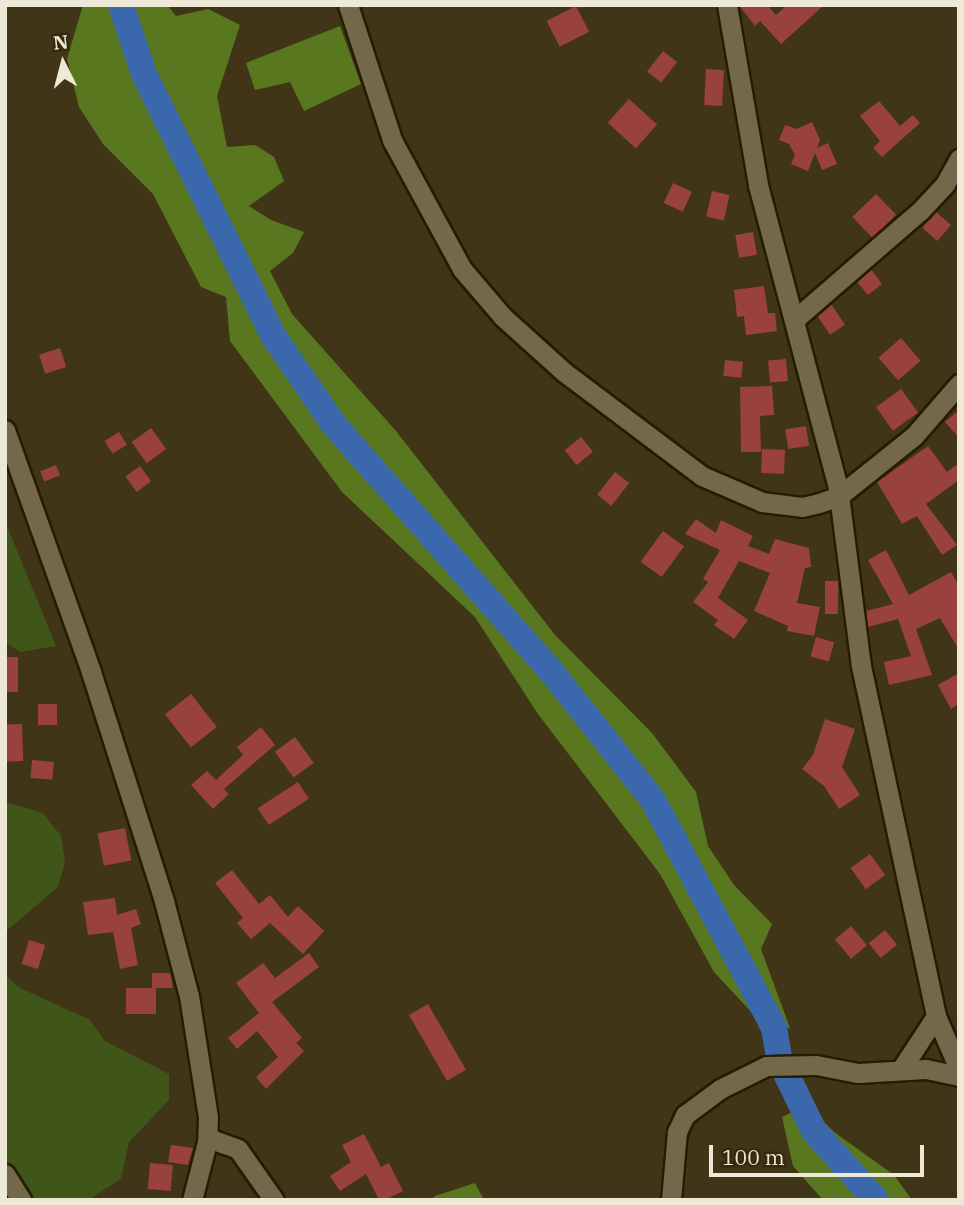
<!DOCTYPE html>
<html>
<head>
<meta charset="utf-8">
<style>
  body { margin:0 }
  #map { position:relative; width:964px; height:1205px; overflow:hidden; background:#403517; font-family:"IBM Plex Serif",serif }
  div>[style] { position:absolute }
  [style*='--x'] { left:calc(var(--x)*1px); top:calc(var(--y)*1px); width:calc(var(--w)*1px); rotate:calc(var(--a)*1deg) }
  .green>* { inset:0; background:#405518 }
  .forest>* { inset:0; background:#59771f }
  .river>* { height:26px; margin:-13px; padding:0 13px; transform-origin:13px; border-radius:13px; background:#3b68ac }
  .building>* { inset:0; background:#99413c; transform-origin:0 0 }
  .roads { filter:drop-shadow(2px 0 #261c00) drop-shadow(-2px 0 #261c00) drop-shadow(0 2px #261c00) drop-shadow(0 -2px #261c00) }
  .minor>* { height:19px; margin:-9.5px; padding:0 9.5px; transform-origin:9.5px; border-radius:9.5px; background:#736849 }
  span { translate:-50% -50%; white-space:nowrap; text-align:center; line-height:1.15; -webkit-text-stroke:5px #352b0c; paint-order:stroke }
  .frame { position:absolute; inset:0; border:7px solid #eee8d7; pointer-events:none }
  .north { position:absolute; left:28px; top:28px; width:70px; height:70px; -webkit-text-stroke:5px #352b0c; paint-order:stroke; rotate:354deg; font-size:19px; font-weight:700; line-height:28px; text-align:center; color:#eee8d7 }
  .north::after { content:''; display:block; margin:auto; width:24px; height:32px; background:#eee8d7; clip-path:polygon(50% 0,100% 100%,50% 72%,0 100%) }
  .scale { position:absolute; left:709px; top:1145px; width:215px; height:32px; box-sizing:border-box; border:4px solid #eee8d7; border-top:0; padding-left:9px; font-size:21px; line-height:24px; white-space:nowrap; color:#eee8d7; -webkit-text-stroke:5px #352b0c; paint-order:stroke }
</style>
</head>
<body>
<div id="map">
  <div class="green">
    <i style="clip-path:polygon(5px 526px,7px 526px,56px 646px,20px 652px,5px 642px)"></i>
    <i style="clip-path:polygon(5px 802px,43px 813px,61px 836px,65px 862px,58px 887px,5px 932px)"></i>
    <i style="clip-path:polygon(5px 974px,18px 987px,90px 1020px,105px 1041px,169px 1074px,169px 1100px,129px 1142px,121px 1179px,88px 1200px,5px 1200px)"></i>
  </div>
  <div class="forest">
    <i style="clip-path:polygon(83px 5px,167px 5px,176px 16px,208px 9px,240px 25px,217px 96px,227px 147px,255px 145px,274px 157px,284px 181px,249px 206px,271px 220px,304px 232px,293px 253px,270px 271px,292px 314px,396px 431px,555px 635px,652px 733px,696px 792px,708px 846px,734px 885px,772px 924px,761px 949px,790px 1028px,760px 1030px,755px 1016px,714px 972px,660px 874px,538px 714px,475px 617px,342px 492px,230px 341px,226px 297px,201px 287px,153px 194px,103px 144px,79px 107px,67px 59px)"></i>
    <i style="clip-path:polygon(340px 26px,361px 84px,304px 111px,290px 82px,255px 90px,246px 63px)"></i>
    <i style="clip-path:polygon(807px 1105px,834px 1132px,894px 1175px,912px 1200px,823px 1200px,793px 1166px,782px 1117px)"></i>
    <i style="clip-path:polygon(475px 1183px,484px 1200px,430px 1200px,435px 1196px)"></i>
  </div>
  <div class="river">
    <i style="--x:121;--y:5;--w:73;--a:71.6"></i>
    <i style="--x:144;--y:74;--w:293;--a:63.7"></i>
    <i style="--x:274;--y:337;--w:108;--a:55.6"></i>
    <i style="--x:335;--y:426;--w:327;--a:48.6"></i>
    <i style="--x:551;--y:671;--w:164;--a:51.7"></i>
    <i style="--x:653;--y:800;--w:258;--a:62"></i>
    <i style="--x:774;--y:1028;--w:34;--a:80"></i>
    <i style="--x:780;--y:1061;--w:78;--a:64.1"></i>
    <i style="--x:814;--y:1131;--w:93;--a:48.1"></i>
  </div>
  <div class="building">
    <i style="clip-path:polygon(739px 5px,767px 5px,776px 15px,787px 5px,824px 5px,781px 44px,760px 21px,755px 26px)"></i>
    <i style="left:576px;top:6px;width:29px;height:33px;rotate:63deg"></i>
    <i style="left:663px;top:51px;width:18px;height:26px;rotate:38deg"></i>
    <i style="left:706px;top:69px;width:18px;height:36px;rotate:3deg"></i>
    <i style="left:629px;top:99px;width:38px;height:32px;rotate:42deg"></i>
    <i style="clip-path:polygon(879px 101px,900px 126px,913px 115px,920px 123px,882px 157px,873px 148px,880px 141px,860px 116px)"></i>
    <i style="clip-path:polygon(812px 122px,820px 140px,817px 148px,828px 143px,837px 164px,822px 170px,815px 153px,808px 171px,791px 164px,795px 155px,789px 144px,779px 140px,785px 125px,797px 129px)"></i>
    <i style="left:673px;top:183px;width:21px;height:22px;rotate:25deg"></i>
    <i style="left:712px;top:191px;width:18px;height:26px;rotate:13deg"></i>
    <i style="left:876px;top:194px;width:29px;height:33px;rotate:46deg"></i>
    <i style="left:936px;top:212px;width:20px;height:21px;rotate:41deg"></i>
    <i style="left:753px;top:232px;width:23px;height:18px;rotate:80deg"></i>
    <i style="clip-path:polygon(871px 269px,882px 284px,868px 295px,857px 282px)"></i>
    <i style="clip-path:polygon(764px 286px,768px 313px,775px 313px,777px 331px,746px 335px,744px 316px,737px 317px,734px 290px)"></i>
    <i style="left:831px;top:304px;width:25px;height:18px;rotate:56deg"></i>
    <i style="left:901px;top:338px;width:30px;height:30px;rotate:49deg"></i>
    <i style="left:60px;top:348px;width:20px;height:22px;rotate:72deg"></i>
    <i style="left:786px;top:359px;width:22px;height:18px;rotate:85deg"></i>
    <i style="left:725px;top:360px;width:18px;height:16px;rotate:6deg"></i>
    <i style="clip-path:polygon(772px 386px,774px 415px,760px 416px,761px 452px,741px 452px,740px 387px)"></i>
    <i style="left:901px;top:389px;width:29px;height:31px;rotate:54deg"></i>
    <i style="clip-path:polygon(959px 410px,959px 438px,945px 422px)"></i>
    <i style="left:806px;top:426px;width:20px;height:21px;rotate:81deg"></i>
    <i style="left:151px;top:428px;width:26px;height:24px;rotate:54deg"></i>
    <i style="left:119px;top:432px;width:15px;height:17px;rotate:58deg"></i>
    <i style="left:581px;top:437px;width:19px;height:21px;rotate:51deg"></i>
    <i style="clip-path:polygon(928px 446px,947px 472px,959px 463px,959px 480px,926px 504px,957px 545px,942px 555px,917px 516px,902px 524px,877px 482px)"></i>
    <i style="left:762px;top:449px;width:23px;height:24px;rotate:2deg"></i>
    <i style="left:56px;top:465px;width:11px;height:17px;rotate:68deg"></i>
    <i style="left:140px;top:466px;width:19px;height:18px;rotate:54deg"></i>
    <i style="left:615px;top:472px;width:18px;height:29px;rotate:38deg"></i>
    <i style="clip-path:polygon(696px 519px,716px 533px,721px 520px,753px 536px,748px 546px,769px 554px,775px 539px,809px 548px,811px 567px,805px 568px,797px 603px,820px 607px,814px 636px,787px 631px,788px 626px,754px 611px,770px 573px,739px 561px,718px 598px,748px 620px,734px 639px,714px 625px,718px 620px,693px 602px,708px 582px,703px 579px,720px 550px,685px 534px)"></i>
    <i style="left:663px;top:531px;width:26px;height:38px;rotate:36deg"></i>
    <i style="clip-path:polygon(886px 550px,909px 595px,951px 572px,959px 586px,959px 650px,940px 618px,916px 629px,932px 675px,889px 685px,884px 662px,911px 656px,898px 619px,868px 627px,866px 611px,893px 604px,868px 560px)"></i>
    <i style="left:825px;top:581px;width:13px;height:33px"></i>
    <i style="left:816px;top:637px;width:19px;height:20px;rotate:16deg"></i>
    <i style="left:5px;top:657px;width:13px;height:35px"></i>
    <i style="clip-path:polygon(959px 673px,959px 704px,951px 709px,938px 685px)"></i>
    <i style="left:191px;top:694px;width:42px;height:33px;rotate:52deg"></i>
    <i style="left:38px;top:704px;width:19px;height:21px"></i>
    <i style="clip-path:polygon(825px 719px,855px 729px,842px 767px,860px 795px,839px 809px,824px 786px,802px 769px,813px 755px)"></i>
    <i style="left:22px;top:724px;width:37px;height:17px;rotate:88deg"></i>
    <i style="clip-path:polygon(261px 727px,275px 745px,224px 789px,229px 794px,213px 809px,191px 785px,207px 771px,216px 780px,243px 755px,237px 747px)"></i>
    <i style="left:295px;top:737px;width:32px;height:25px;rotate:54deg"></i>
    <i style="left:32px;top:760px;width:22px;height:18px;rotate:5deg"></i>
    <i style="left:298px;top:782px;width:20px;height:48px;rotate:57deg"></i>
    <i style="left:125px;top:828px;width:33px;height:28px;rotate:79deg"></i>
    <i style="left:870px;top:854px;width:26px;height:24px;rotate:54deg"></i>
    <i style="clip-path:polygon(232px 870px,259px 904px,270px 895px,288px 917px,298px 906px,324px 931px,303px 954px,270px 923px,251px 939px,237px 923px,243px 918px,215px 883px)"></i>
    <i style="clip-path:polygon(115px 898px,117px 915px,136px 909px,141px 924px,131px 928px,138px 965px,120px 969px,113px 932px,88px 935px,83px 902px)"></i>
    <i style="left:851px;top:926px;width:25px;height:21px;rotate:50deg"></i>
    <i style="left:885px;top:930px;width:19px;height:21px;rotate:51deg"></i>
    <i style="left:29px;top:940px;width:17px;height:25px;rotate:17deg"></i>
    <i style="clip-path:polygon(309px 953px,319px 967px,272px 1002px,302px 1038px,296px 1043px,304px 1051px,266px 1089px,256px 1077px,278px 1057px,257px 1031px,237px 1049px,228px 1038px,259px 1013px,236px 983px,263px 963px,275px 978px)"></i>
    <i style="clip-path:polygon(152px 973px,170px 973px,173px 988px,152px 988px)"></i>
    <i style="left:126px;top:988px;width:30px;height:26px"></i>
    <i style="left:428px;top:1004px;width:76px;height:22px;rotate:60deg"></i>
    <i style="clip-path:polygon(364px 1134px,381px 1167px,389px 1163px,403px 1191px,385px 1200px,379px 1200px,366px 1174px,340px 1191px,330px 1176px,351px 1162px,342px 1145px)"></i>
    <i style="clip-path:polygon(171px 1145px,193px 1148px,188px 1165px,168px 1162px)"></i>
    <i style="left:150px;top:1163px;width:23px;height:26px;rotate:5deg"></i>
  </div>
  <div class="roads">
    <div class="minor">
      <i style="--x:348;--y:5;--w:142;--a:71.9"></i>
      <i style="--x:392;--y:140;--w:147;--a:61.5"></i>
      <i style="--x:462;--y:269;--w:63;--a:49.5"></i>
      <i style="--x:503;--y:317;--w:82;--a:42"></i>
      <i style="--x:564;--y:372;--w:173;--a:37"></i>
      <i style="--x:702;--y:476;--w:65;--a:23.4"></i>
      <i style="--x:762;--y:502;--w:40;--a:7.1"></i>
      <i style="--x:802;--y:507;--w:17;--a:-13"></i>
      <i style="--x:819;--y:503;--w:21;--a:-19"></i>
      <i style="--x:839;--y:496;--w:96;--a:-38.7"></i>
      <i style="--x:914;--y:436;--w:69;--a:-49.1"></i>
      <i style="--x:727;--y:5;--w:183;--a:80.2"></i>
      <i style="--x:758;--y:185;--w:312;--a:75.2"></i>
      <i style="--x:838;--y:487;--w:180;--a:82.7"></i>
      <i style="--x:861;--y:666;--w:358;--a:77.9"></i>
      <i style="--x:936;--y:1016;--w:58;--a:66.5"></i>
      <i style="--x:794;--y:320;--w:167;--a:-40.9"></i>
      <i style="--x:920;--y:211;--w:37;--a:-47"></i>
      <i style="--x:945;--y:184;--w:29;--a:-61"></i>
      <i style="--x:5;--y:430;--w:257;--a:70.4"></i>
      <i style="--x:91;--y:672;--w:240;--a:72.3"></i>
      <i style="--x:164;--y:901;--w:98;--a:75.3"></i>
      <i style="--x:189;--y:996;--w:122;--a:81.1"></i>
      <i style="--x:208;--y:1117;--w:25;--a:92"></i>
      <i style="--x:207;--y:1142;--w:60;--a:104.5"></i>
      <i style="--x:902;--y:1068;--w:62;--a:-56.8"></i>
      <i style="--x:208;--y:1138;--w:32;--a:20"></i>
      <i style="--x:238;--y:1149;--w:62;--a:54.8"></i>
      <i style="--x:5;--y:1174;--w:31;--a:58"></i>
      <i style="--x:671;--y:1200;--w:68;--a:-85"></i>
      <i style="--x:677;--y:1132;--w:19;--a:-65"></i>
      <i style="--x:685;--y:1115;--w:44;--a:-36.6"></i>
      <i style="--x:720;--y:1089;--w:51;--a:-26.6"></i>
      <i style="--x:766;--y:1066;--w:50;--a:-1.1"></i>
      <i style="--x:816;--y:1065;--w:43;--a:10.8"></i>
      <i style="--x:858;--y:1073;--w:68;--a:-3.4"></i>
      <i style="--x:926;--y:1069;--w:34;--a:12"></i>
    </div>
  </div>
  <div class="frame"></div>
  <div class="north">N</div>
  <div class="scale">100 m</div>
</div>
</body>
</html>
